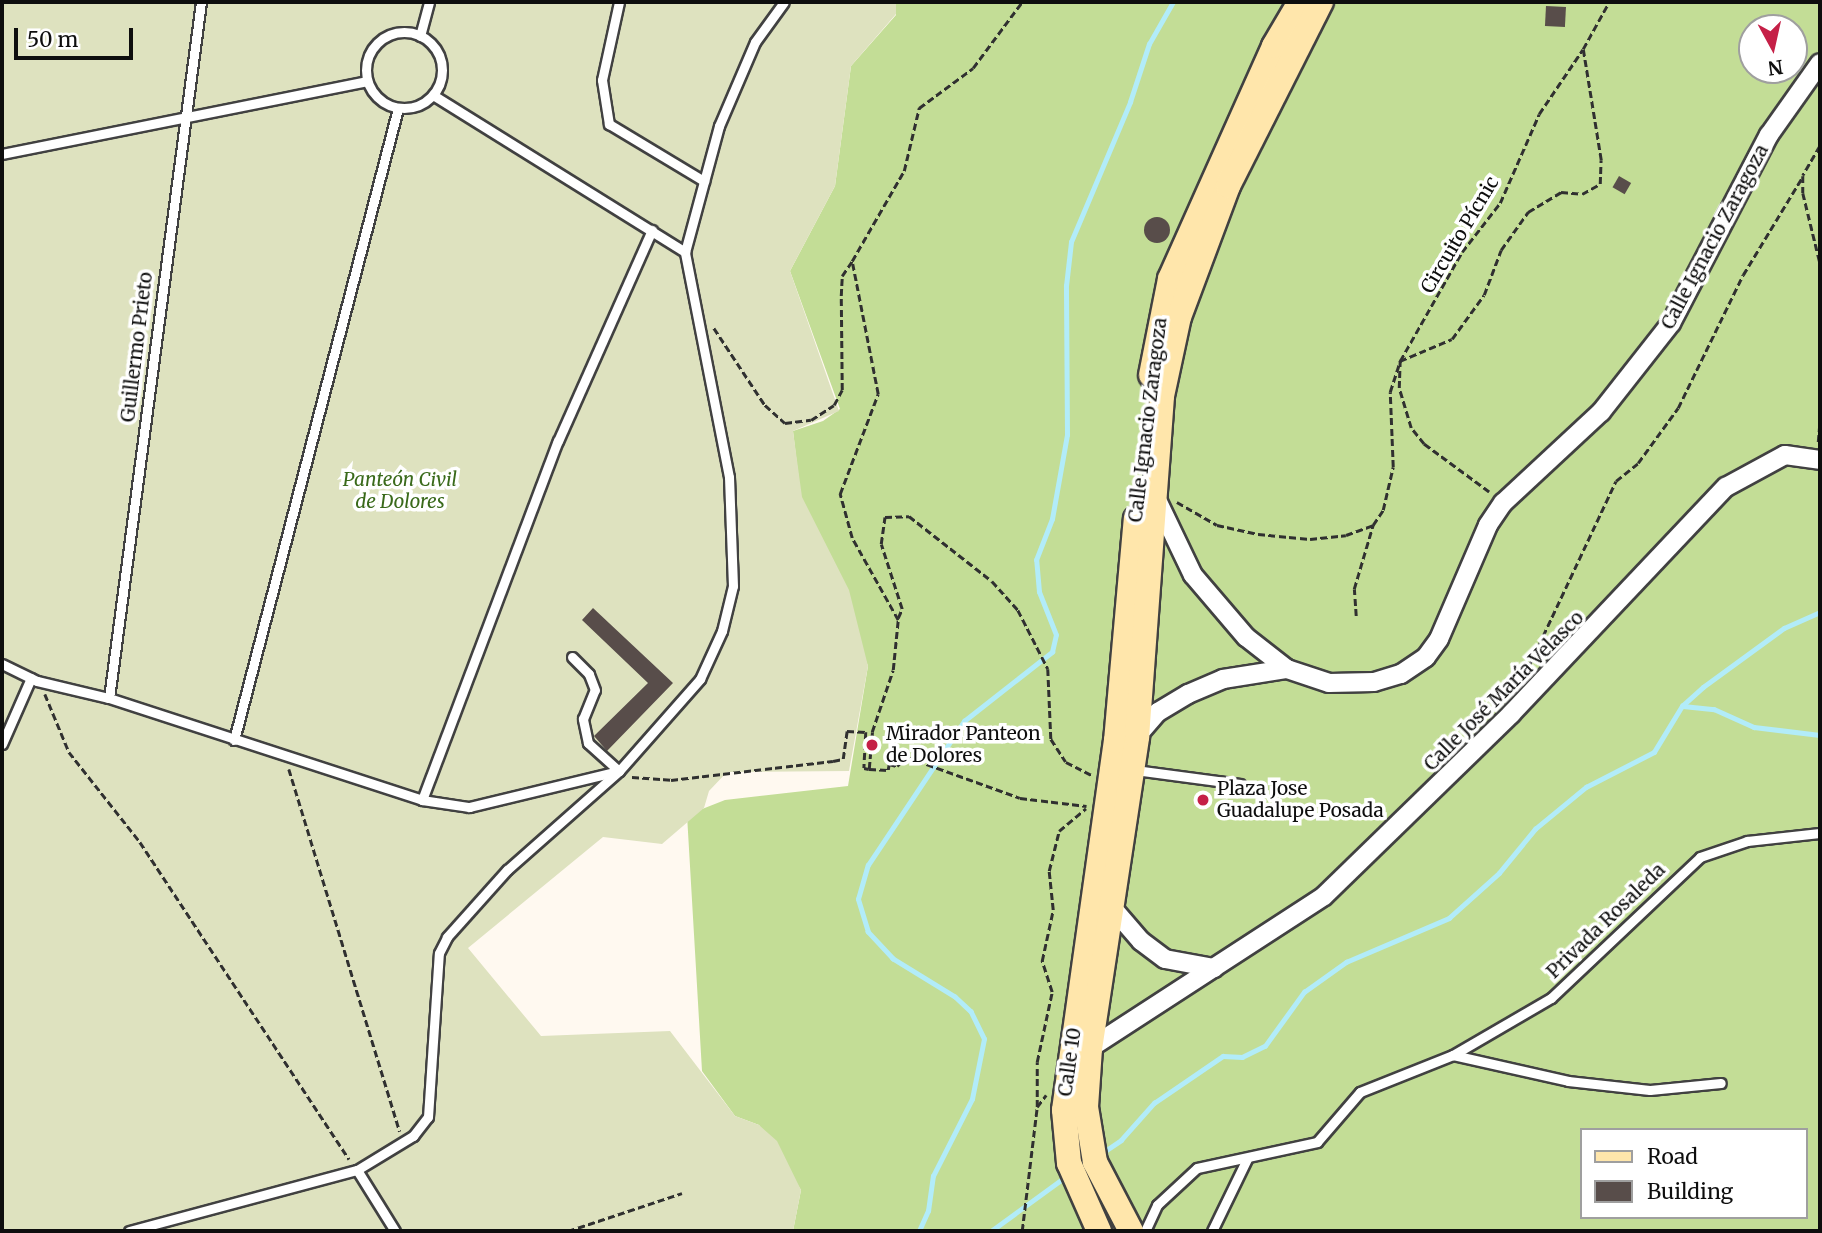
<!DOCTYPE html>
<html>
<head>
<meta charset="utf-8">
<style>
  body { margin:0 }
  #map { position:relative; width:1822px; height:1233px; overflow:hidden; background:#fff9f0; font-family:Merriweather,serif }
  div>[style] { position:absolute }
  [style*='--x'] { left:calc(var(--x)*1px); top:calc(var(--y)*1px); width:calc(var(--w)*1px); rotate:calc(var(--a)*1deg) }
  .forest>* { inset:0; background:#c3dd96 }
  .cemetery>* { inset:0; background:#dee2bf }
  .stream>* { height:4.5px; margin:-2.25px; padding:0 2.25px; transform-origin:2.25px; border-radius:2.25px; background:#b2ecf9 }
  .building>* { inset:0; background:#584d4a; transform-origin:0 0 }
  .round { border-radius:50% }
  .path>* { height:2.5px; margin-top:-1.25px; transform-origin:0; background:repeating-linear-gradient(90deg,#303030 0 7px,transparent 0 10.5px) }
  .roads { filter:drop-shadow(2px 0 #414141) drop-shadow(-2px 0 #414141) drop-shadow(0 2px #414141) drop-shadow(0 -2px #414141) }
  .lane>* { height:9px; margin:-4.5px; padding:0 4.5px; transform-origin:4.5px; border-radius:4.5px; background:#fff }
  .lane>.ring { margin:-4.5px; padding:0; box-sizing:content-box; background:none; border:9px solid #fff; border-radius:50% }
  .street>* { height:18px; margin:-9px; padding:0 9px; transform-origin:9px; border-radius:9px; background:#fff }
  .secondary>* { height:24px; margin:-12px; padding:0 12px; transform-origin:12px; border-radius:12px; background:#ffe6ab }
  .dots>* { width:19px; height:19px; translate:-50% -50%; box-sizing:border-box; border:4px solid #fff; border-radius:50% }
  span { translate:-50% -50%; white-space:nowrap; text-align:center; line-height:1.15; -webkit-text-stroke:7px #fff; paint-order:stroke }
  .street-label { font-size:19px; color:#0e0e0e }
  .park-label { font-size:19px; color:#3a6a1b; font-style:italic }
  .poi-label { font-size:19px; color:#0e0e0e }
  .left { translate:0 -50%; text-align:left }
  .frame { position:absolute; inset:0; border:4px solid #0e0e0e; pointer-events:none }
  .legend { position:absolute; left:1580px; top:1128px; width:228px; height:91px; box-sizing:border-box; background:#fff; border:2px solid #9f9f9f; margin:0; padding:9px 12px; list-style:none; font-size:21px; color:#0e0e0e }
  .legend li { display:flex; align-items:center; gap:14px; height:35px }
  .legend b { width:35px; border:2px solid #9f9f9f }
  .north { position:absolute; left:1738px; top:14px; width:70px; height:70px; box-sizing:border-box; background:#fff; border:2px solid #9f9f9f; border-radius:50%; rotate:172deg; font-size:19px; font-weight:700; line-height:28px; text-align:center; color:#0e0e0e }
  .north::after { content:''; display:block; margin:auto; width:24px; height:32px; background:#c52047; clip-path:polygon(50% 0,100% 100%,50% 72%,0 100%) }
  .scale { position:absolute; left:14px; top:28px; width:119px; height:32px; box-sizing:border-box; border:4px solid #0e0e0e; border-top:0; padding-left:9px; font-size:21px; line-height:24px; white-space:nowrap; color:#0e0e0e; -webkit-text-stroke:5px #fff; paint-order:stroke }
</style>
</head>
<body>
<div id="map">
  <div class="forest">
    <i style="clip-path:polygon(evenodd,896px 2px,1820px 2px,1820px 1231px,793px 1231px,801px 1190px,759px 1125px,735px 1116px,702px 1071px,687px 815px,725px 800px,848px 786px,868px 666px,801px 498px,793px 431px,823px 421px,840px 409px,790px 271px,835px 186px,851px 66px,896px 15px,896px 2px,1752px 28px,1794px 28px,1794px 70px,1752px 70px,1752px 28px,896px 2px,1582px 1130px,1806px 1130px,1806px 1217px,1582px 1217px,1582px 1130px)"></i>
  </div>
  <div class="cemetery">
    <i style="clip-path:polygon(2px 2px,896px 2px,896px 14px,851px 66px,835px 186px,790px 271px,839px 411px,793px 431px,802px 497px,849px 590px,868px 666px,849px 771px,727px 772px,709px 791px,704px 808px,662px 844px,603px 837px,468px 948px,541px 1036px,670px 1031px,735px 1116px,759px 1125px,777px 1141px,801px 1190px,793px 1231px,2px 1231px)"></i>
  </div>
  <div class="stream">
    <i style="--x:1683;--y:706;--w:31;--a:6"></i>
    <i style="--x:1714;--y:709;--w:44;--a:24.2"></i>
    <i style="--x:1754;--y:727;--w:66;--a:6.9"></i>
    <i style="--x:1102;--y:1153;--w:23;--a:-34"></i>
    <i style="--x:1121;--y:1140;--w:50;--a:-48.3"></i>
    <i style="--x:1154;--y:1103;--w:83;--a:-34.3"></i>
    <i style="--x:1223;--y:1056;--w:19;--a:3"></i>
    <i style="--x:1242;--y:1057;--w:25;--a:-26"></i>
    <i style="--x:1265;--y:1046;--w:67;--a:-54.2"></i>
    <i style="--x:1304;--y:992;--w:52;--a:-35.5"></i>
    <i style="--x:1346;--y:962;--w:112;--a:-23.1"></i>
    <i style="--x:1449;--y:918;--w:67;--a:-42"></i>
    <i style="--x:1499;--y:873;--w:57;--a:-50.7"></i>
    <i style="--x:1535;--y:829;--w:66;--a:-39.5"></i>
    <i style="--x:1586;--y:787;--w:76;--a:-27.2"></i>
    <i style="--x:1654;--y:752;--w:54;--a:-58.7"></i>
    <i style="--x:1682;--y:706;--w:28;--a:-42"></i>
    <i style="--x:1703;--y:687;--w:100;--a:-36.1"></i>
    <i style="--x:1784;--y:628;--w:39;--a:-24"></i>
    <i style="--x:919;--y:1231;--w:22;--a:-66"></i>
    <i style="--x:928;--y:1211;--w:35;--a:-82"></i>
    <i style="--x:933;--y:1176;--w:86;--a:-63.1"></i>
    <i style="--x:972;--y:1099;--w:61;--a:-78.7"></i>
    <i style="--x:984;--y:1039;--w:30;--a:-116"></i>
    <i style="--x:971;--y:1012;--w:22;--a:-137"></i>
    <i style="--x:955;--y:997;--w:73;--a:-148.5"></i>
    <i style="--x:893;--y:959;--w:37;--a:-133"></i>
    <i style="--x:868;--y:932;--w:34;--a:-107"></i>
    <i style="--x:858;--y:899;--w:35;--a:-74"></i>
    <i style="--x:868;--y:865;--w:173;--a:-56.3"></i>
    <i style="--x:964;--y:721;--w:112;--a:-38.1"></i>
    <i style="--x:1052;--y:652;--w:17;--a:-77"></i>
    <i style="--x:1056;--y:635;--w:46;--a:-111.6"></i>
    <i style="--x:1039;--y:592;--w:32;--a:-95"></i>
    <i style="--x:1036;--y:560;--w:44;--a:-68.7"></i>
    <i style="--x:1052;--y:519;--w:85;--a:-79.9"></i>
    <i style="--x:1067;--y:435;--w:149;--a:-90.4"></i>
    <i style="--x:1066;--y:286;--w:44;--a:-83.5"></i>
    <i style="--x:1071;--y:242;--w:152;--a:-67.1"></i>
    <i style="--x:1130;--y:102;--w:61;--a:-71.9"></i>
    <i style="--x:1149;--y:44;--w:48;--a:-60.3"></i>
    <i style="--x:991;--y:1231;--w:92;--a:-36.1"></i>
  </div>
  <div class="building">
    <i style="left:1546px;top:6px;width:20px;height:20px;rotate:3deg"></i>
    <i style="left:1619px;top:176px;width:14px;height:13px;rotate:30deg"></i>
    <i class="round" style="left:1144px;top:217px;width:26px;height:26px"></i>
    <i style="clip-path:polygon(593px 608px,673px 683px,607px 751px,594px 736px,648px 683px,582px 620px)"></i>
  </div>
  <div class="path">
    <i style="--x:1820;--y:146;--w:34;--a:120"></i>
    <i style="--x:1803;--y:176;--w:17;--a:90"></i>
    <i style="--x:1803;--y:193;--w:72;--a:76.3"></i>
    <i style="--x:714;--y:328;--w:92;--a:56.5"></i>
    <i style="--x:765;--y:405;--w:27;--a:42"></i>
    <i style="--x:785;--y:423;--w:26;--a:-7"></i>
    <i style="--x:811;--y:420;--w:27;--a:-33"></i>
    <i style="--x:834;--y:405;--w:17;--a:-62"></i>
    <i style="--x:842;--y:390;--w:94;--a:-90.6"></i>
    <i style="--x:841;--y:296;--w:20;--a:-87"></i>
    <i style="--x:842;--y:276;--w:18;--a:-56"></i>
    <i style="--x:1818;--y:442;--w:24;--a:-85"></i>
    <i style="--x:1489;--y:492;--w:81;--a:-143.6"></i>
    <i style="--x:1424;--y:444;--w:21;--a:-129"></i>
    <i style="--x:1411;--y:428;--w:42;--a:-106.7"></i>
    <i style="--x:1399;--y:388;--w:27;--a:-88"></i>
    <i style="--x:1400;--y:361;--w:56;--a:-22.9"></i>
    <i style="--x:1452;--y:339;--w:54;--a:-54"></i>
    <i style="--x:1484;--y:295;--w:48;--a:-69.3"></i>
    <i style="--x:1501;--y:250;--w:47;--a:-54.6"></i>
    <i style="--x:1528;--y:212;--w:39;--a:-31"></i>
    <i style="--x:1561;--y:192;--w:21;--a:5"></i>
    <i style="--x:1582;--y:194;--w:21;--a:-29"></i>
    <i style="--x:1600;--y:184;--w:24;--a:-88"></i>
    <i style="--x:1601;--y:160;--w:112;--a:-99.2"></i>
    <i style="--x:1583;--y:49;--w:54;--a:-61"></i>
    <i style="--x:1177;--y:502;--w:46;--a:29.9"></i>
    <i style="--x:1217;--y:525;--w:42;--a:12.4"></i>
    <i style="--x:1258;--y:534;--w:52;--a:5.5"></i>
    <i style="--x:1310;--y:539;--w:36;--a:-6"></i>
    <i style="--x:1346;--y:535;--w:29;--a:-20"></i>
    <i style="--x:1373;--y:525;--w:18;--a:-56"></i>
    <i style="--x:1383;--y:510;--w:44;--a:-76.9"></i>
    <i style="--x:1393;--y:467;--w:75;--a:-92.3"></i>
    <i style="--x:1390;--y:392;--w:33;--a:-72"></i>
    <i style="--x:1400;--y:361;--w:125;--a:-60.4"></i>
    <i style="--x:1462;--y:252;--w:62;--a:-52.2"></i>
    <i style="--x:1500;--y:203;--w:97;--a:-66.3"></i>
    <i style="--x:1539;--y:114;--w:78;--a:-55.9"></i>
    <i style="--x:1356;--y:616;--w:27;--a:-94"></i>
    <i style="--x:1354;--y:589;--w:67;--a:-73.5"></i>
    <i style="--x:898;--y:618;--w:10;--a:-66"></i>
    <i style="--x:902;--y:609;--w:68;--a:-107.9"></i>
    <i style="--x:881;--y:544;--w:27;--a:-82"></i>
    <i style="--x:885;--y:517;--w:24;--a:-2"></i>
    <i style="--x:909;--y:516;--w:105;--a:38.1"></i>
    <i style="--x:992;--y:581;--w:39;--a:48"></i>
    <i style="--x:1018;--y:610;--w:66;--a:63"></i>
    <i style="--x:1048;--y:669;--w:70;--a:87.5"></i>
    <i style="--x:1051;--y:739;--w:27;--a:57"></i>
    <i style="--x:1066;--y:762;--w:29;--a:27"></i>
    <i style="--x:1525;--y:674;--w:213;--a:-64.8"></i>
    <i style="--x:1616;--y:481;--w:28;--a:-39"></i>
    <i style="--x:1638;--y:463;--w:68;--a:-54"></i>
    <i style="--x:1678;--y:408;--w:148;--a:-64"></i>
    <i style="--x:1743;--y:275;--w:116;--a:-58.8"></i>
    <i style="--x:45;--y:694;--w:63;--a:67.5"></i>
    <i style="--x:69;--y:752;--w:115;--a:51.7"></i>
    <i style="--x:140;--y:842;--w:380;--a:56.6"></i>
    <i style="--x:289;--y:769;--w:379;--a:73"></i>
    <i style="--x:869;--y:769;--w:19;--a:3"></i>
    <i style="--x:888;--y:770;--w:6;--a:-81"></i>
    <i style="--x:889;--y:764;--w:8;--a:14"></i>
    <i style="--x:897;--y:766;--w:13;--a:-42"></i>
    <i style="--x:907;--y:757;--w:120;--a:19.9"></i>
    <i style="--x:1020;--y:798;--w:67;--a:6.8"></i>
    <i style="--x:632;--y:777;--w:39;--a:4"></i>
    <i style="--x:671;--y:780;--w:163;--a:-6.7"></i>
    <i style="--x:833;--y:761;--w:10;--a:-11"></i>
    <i style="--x:843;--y:759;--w:28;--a:-82"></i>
    <i style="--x:847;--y:731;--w:19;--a:3"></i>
    <i style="--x:866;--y:732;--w:36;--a:93"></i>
    <i style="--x:864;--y:768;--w:5;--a:11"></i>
    <i style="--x:869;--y:769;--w:37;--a:-85"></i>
    <i style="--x:872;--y:732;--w:65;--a:-71.3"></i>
    <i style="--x:893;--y:670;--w:50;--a:-84.3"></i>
    <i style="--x:898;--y:620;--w:94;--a:-119.3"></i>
    <i style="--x:852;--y:538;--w:46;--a:-105.3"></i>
    <i style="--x:840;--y:494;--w:107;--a:-69.2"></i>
    <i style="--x:878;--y:394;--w:136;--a:-101.1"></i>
    <i style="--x:852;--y:261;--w:104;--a:-60"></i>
    <i style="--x:904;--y:171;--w:65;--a:-76.6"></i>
    <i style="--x:919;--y:108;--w:67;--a:-36.5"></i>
    <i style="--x:973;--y:68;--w:82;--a:-53.4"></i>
    <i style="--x:1037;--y:1107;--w:45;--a:-90"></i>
    <i style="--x:1037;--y:1062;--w:72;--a:-77.9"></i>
    <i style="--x:1052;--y:992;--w:33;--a:-108"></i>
    <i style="--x:1042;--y:961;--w:52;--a:-77.8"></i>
    <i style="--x:1053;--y:910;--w:39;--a:-96"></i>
    <i style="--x:1049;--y:871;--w:41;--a:-76"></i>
    <i style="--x:1059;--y:831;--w:35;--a:-40"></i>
    <i style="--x:568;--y:1231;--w:120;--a:-18.4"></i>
    <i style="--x:1022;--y:1231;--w:125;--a:-83.1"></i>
    <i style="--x:1037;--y:1107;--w:15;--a:-53"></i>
  </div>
  <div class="roads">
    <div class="lane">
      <i style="--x:619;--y:2;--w:80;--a:102.3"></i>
      <i style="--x:602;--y:80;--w:45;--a:81"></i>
      <i style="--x:609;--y:124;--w:111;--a:31"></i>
      <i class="ring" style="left:366px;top:32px;width:67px;height:67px"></i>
      <i style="--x:420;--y:36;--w:35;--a:-75"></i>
      <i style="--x:433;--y:95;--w:297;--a:31.9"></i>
      <i style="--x:2;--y:154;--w:372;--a:-11.3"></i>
      <i style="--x:2;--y:664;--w:39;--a:26"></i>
      <i style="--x:37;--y:681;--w:74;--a:13.3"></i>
      <i style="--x:109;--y:698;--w:329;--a:18"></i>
      <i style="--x:422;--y:800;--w:48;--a:8.5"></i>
      <i style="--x:469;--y:807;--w:154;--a:-13.5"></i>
      <i style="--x:619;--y:771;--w:123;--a:-48.6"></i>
      <i style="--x:700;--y:679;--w:53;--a:-65.4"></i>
      <i style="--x:722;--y:631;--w:46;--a:-76.3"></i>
      <i style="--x:733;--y:586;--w:109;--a:-92.1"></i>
      <i style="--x:729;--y:477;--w:229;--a:-101.1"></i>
      <i style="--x:685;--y:252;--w:131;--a:-74.9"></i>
      <i style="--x:719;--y:126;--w:91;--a:-66.8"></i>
      <i style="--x:755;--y:42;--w:49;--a:-54.1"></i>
      <i style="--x:109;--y:698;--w:702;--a:-82.47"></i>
      <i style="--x:234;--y:740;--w:653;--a:-75.45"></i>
      <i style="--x:2;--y:744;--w:72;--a:-66.3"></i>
      <i style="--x:1135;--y:770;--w:106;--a:7.6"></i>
      <i style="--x:422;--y:800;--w:384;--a:-69.3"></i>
      <i style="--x:558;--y:441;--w:231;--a:-66"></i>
      <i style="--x:1453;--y:1055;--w:118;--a:12.7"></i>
      <i style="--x:1568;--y:1081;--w:82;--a:6.3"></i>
      <i style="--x:1650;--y:1090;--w:71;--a:-5.6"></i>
      <i style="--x:357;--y:1170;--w:72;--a:58.1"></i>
      <i style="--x:129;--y:1231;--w:236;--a:-15"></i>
      <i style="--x:357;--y:1170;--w:66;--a:-31.3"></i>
      <i style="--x:413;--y:1136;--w:24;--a:-52"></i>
      <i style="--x:428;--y:1117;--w:164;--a:-86.2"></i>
      <i style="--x:439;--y:953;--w:18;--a:-63"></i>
      <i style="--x:447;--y:937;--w:90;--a:-48.2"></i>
      <i style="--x:507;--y:870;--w:149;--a:-41.5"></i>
      <i style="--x:619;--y:771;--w:42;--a:-137.9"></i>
      <i style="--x:588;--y:743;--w:25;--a:-102"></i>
      <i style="--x:583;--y:719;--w:31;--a:-68"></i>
      <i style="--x:595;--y:690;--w:17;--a:-111"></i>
      <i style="--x:589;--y:674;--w:24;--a:-135"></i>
      <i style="--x:1145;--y:1231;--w:29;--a:-65"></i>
      <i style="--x:1157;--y:1205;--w:54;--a:-42.8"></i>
      <i style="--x:1197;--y:1168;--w:123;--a:-12.2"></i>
      <i style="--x:1317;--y:1142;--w:66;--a:-49.3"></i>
      <i style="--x:1360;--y:1092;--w:100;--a:-21.7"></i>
      <i style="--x:1453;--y:1055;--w:113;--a:-30.2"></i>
      <i style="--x:1551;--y:998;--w:205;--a:-43.4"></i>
      <i style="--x:1700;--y:857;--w:50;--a:-18.8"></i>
      <i style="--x:1747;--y:841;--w:73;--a:-6.3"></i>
      <i style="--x:1212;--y:1231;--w:80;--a:-64.1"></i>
    </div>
    <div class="street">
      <i style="--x:1157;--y:500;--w:83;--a:64.4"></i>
      <i style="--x:1193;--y:575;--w:82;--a:49.5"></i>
      <i style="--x:1246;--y:637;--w:52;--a:38"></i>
      <i style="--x:1287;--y:669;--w:44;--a:18.4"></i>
      <i style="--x:1329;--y:683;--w:45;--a:-1.3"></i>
      <i style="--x:1374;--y:682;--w:28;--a:-17"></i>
      <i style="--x:1401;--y:674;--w:30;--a:-34"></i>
      <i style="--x:1426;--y:657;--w:22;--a:-54"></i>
      <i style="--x:1439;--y:639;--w:124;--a:-66.7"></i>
      <i style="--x:1488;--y:525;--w:27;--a:-56"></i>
      <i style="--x:1503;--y:503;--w:134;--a:-42.9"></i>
      <i style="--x:1601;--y:412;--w:113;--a:-51.8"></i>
      <i style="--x:1671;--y:323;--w:212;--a:-62.5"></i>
      <i style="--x:1769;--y:135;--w:88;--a:-54.7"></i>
      <i style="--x:1136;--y:737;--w:33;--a:-49"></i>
      <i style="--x:1158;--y:712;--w:35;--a:-31"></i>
      <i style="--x:1188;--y:694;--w:38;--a:-23"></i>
      <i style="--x:1223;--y:679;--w:65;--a:-8.9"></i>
      <i style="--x:1109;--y:904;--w:49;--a:49.1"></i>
      <i style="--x:1141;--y:941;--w:30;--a:37"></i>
      <i style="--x:1165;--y:959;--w:50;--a:10.4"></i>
      <i style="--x:1084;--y:1052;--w:286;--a:-33"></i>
      <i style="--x:1324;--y:896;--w:261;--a:-44.2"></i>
      <i style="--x:1511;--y:714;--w:313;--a:-46.6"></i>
      <i style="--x:1726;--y:487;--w:67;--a:-28.5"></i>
      <i style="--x:1785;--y:455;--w:35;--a:8"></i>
    </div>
    <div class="secondary">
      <i style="--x:1151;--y:375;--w:98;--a:-78.8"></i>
      <i style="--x:1170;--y:279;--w:255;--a:-65.9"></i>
      <i style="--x:1274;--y:46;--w:51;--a:-59.4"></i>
      <i style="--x:1099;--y:1231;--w:74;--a:-113.8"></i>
      <i style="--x:1069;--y:1163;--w:53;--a:-95.4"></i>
      <i style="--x:1064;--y:1110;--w:373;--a:-82"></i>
      <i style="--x:1116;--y:741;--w:223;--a:-84.9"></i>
      <i style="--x:1131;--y:1231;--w:78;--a:-117.6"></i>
      <i style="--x:1095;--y:1162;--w:56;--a:-99.3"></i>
      <i style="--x:1086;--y:1107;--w:58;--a:-86.1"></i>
      <i style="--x:1090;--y:1049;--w:316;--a:-81.4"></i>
      <i style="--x:1137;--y:737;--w:342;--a:-85.8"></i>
      <i style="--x:1162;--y:396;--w:81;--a:-77.9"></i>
      <i style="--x:1179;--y:317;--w:140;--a:-69.5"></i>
      <i style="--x:1228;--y:186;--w:206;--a:-63.2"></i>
    </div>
  </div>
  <div class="dots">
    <i style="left:872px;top:745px;background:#c52047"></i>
    <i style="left:1203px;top:800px;background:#c52047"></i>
  </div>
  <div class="street-label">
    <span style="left:1460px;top:235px;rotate:-59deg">Circuito Pícnic</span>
    <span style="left:1715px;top:237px;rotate:-62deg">Calle Ignacio Zaragoza</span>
    <span style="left:137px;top:347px;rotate:-83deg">Guillermo Prieto</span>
    <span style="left:1148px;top:420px;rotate:-83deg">Calle Ignacio Zaragoza</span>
    <span style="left:1504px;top:691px;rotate:-45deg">Calle José María Velasco</span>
    <span style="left:1606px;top:921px;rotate:-44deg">Privada Rosaleda</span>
    <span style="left:1070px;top:1062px;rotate:-82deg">Calle 10</span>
  </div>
  <div class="park-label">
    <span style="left:400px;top:491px">Panteón Civil<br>de Dolores</span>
  </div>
  <div class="poi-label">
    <span class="left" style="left:886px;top:745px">Mirador Panteon<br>de Dolores</span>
    <span class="left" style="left:1217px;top:800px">Plaza Jose<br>Guadalupe Posada</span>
  </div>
  <div class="frame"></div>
  <ul class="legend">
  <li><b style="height:9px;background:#ffe6ab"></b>Road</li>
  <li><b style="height:19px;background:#584d4a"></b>Building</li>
  </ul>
  <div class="north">N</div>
  <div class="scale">50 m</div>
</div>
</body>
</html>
